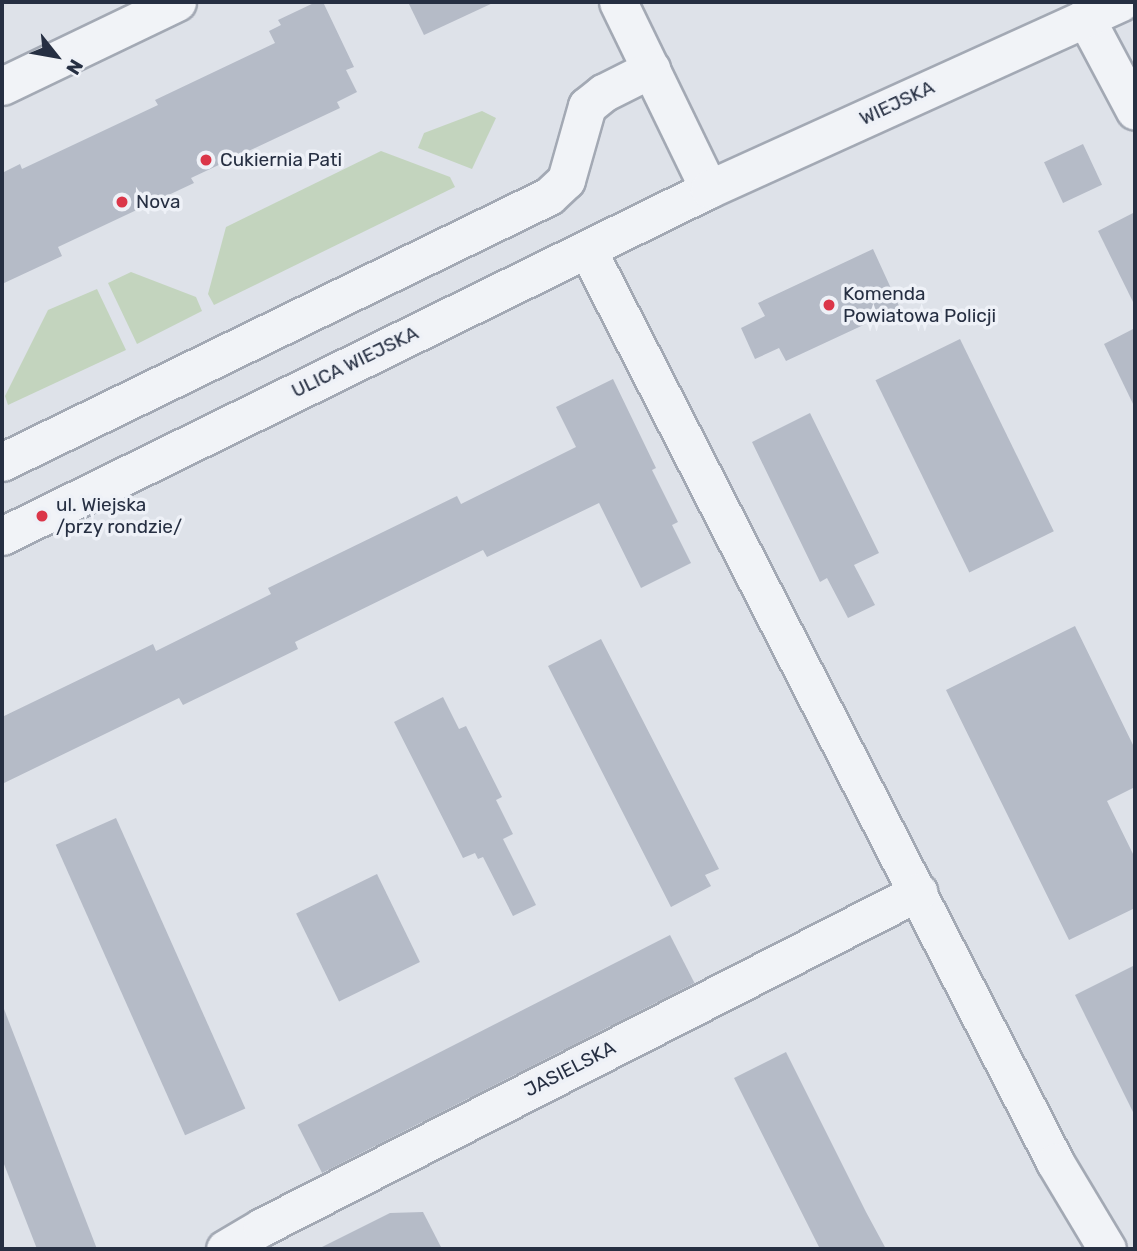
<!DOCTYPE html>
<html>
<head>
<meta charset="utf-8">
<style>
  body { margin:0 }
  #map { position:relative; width:1137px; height:1251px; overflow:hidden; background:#dee2e9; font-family:Rubik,sans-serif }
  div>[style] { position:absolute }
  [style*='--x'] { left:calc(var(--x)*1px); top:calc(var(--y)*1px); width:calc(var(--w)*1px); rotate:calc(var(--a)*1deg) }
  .green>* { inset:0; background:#c3d4be }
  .building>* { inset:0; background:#b5bbc7; transform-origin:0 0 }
  .roads { filter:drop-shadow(2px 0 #a3a9b4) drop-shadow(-2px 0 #a3a9b4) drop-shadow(0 2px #a3a9b4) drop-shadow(0 -2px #a3a9b4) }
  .minor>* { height:37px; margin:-18.5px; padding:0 18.5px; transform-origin:18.5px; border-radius:18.5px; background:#f1f3f7 }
  .dots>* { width:19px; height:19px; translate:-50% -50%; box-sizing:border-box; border:4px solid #eef1f7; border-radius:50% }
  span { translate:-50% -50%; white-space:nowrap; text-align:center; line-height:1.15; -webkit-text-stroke:7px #eef1f7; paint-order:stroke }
  .street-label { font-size:19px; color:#262f42 }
  .poi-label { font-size:19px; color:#262f42 }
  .left { translate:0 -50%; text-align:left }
  .frame { position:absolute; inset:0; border:4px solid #262f42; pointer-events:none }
  .north { position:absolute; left:21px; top:21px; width:70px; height:70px; -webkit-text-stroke:5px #eef1f7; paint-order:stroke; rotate:121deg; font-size:19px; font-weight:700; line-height:28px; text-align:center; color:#262f42 }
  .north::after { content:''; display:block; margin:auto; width:24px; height:32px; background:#262f42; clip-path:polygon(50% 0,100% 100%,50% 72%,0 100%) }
</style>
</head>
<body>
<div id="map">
  <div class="green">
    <i style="clip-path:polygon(482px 111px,496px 118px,472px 169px,418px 148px,424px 133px)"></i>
    <i style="clip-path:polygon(381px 151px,450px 177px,455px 187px,214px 305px,208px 294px,226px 227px)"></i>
    <i style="clip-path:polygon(131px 272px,196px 297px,202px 311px,137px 344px,108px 283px)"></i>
    <i style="clip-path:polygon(97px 289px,126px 350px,8px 405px,5px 396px,48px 310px)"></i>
  </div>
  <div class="building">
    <i style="clip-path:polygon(316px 2px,323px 2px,354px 67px,346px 70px,357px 92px,337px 102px,340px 108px,191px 178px,194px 183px,58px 247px,62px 256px,2px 284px,2px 173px,20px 164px,22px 169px,158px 105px,155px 100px,275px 43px,269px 31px,281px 25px,278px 20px)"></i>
    <i style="clip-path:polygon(408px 2px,495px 2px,424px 35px)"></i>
    <i style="left:1083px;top:144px;width:45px;height:43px;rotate:65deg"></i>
    <i style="clip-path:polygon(1135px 212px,1135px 306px,1098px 231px)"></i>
    <i style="clip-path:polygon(873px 249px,900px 308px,786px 361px,779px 348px,755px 359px,741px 328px,765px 316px,758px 303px)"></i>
    <i style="clip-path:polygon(1135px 328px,1135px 408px,1104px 344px)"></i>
    <i style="left:960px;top:339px;width:214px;height:94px;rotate:64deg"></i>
    <i style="clip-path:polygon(613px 379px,656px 468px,652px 470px,678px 522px,672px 525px,691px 563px,641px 588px,599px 503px,487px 557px,483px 550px,295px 642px,298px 649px,183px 705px,179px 698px,2px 784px,2px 717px,153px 644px,156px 651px,271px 594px,268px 588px,457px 496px,461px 504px,576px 447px,556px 407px)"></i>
    <i style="clip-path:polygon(810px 413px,879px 553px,854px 565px,875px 605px,848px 618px,827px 578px,820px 582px,752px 442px)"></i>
    <i style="clip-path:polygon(1075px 626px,1135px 749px,1135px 787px,1107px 801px,1135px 858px,1135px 908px,1069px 940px,946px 690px)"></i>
    <i style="clip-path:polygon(601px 639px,719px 869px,705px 875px,711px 886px,671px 907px,548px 666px)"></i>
    <i style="clip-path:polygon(443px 697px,459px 729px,466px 726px,502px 797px,496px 800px,513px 834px,503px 839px,536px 905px,513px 916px,483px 857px,478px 859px,475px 853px,463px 858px,394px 722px)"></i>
    <i style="left:116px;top:818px;width:318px;height:66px;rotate:66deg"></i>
    <i style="left:377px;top:874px;width:98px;height:90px;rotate:64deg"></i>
    <i style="left:670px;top:935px;width:54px;height:418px;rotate:63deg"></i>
    <i style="clip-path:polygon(1135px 965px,1135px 1116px,1075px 995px)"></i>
    <i style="clip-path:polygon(2px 1009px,4px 1009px,97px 1249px,37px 1249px,2px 1159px)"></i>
    <i style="clip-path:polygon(786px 1052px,866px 1212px,886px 1249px,820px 1249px,734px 1078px)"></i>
    <i style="clip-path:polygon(423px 1212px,442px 1249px,318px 1249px,390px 1213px)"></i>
  </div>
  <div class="roads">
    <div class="minor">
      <i style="--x:618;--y:2;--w:208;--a:64.1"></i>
      <i style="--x:1085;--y:17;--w:106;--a:62"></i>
      <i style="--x:2;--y:86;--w:194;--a:-25.6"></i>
      <i style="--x:587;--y:249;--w:1026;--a:62.86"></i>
      <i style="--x:1055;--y:1162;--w:101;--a:59.1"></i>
      <i style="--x:2;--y:462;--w:608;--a:-25.93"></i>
      <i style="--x:549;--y:196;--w:23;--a:-43"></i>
      <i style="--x:566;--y:180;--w:77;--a:-74.2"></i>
      <i style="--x:587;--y:106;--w:21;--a:-39"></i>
      <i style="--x:603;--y:93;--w:54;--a:-26.6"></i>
      <i style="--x:2;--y:536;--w:788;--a:-26.14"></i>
      <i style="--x:709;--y:189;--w:452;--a:-24.4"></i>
      <i style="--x:225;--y:1249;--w:43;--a:-30.7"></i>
      <i style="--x:262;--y:1227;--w:737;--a:-27.05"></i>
    </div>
  </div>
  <div class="dots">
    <i style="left:206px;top:160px;background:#db3649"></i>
    <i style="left:122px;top:202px;background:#db3649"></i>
    <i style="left:829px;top:305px;background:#db3649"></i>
    <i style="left:42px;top:516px;background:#db3649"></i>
  </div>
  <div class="street-label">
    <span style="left:897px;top:103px;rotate:-25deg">WIEJSKA</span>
    <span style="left:355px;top:362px;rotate:-26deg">ULICA WIEJSKA</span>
    <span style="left:570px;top:1069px;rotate:-27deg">JASIELSKA</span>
  </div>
  <div class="poi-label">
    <span class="left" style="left:220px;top:160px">Cukiernia Pati</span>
    <span class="left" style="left:136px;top:202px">Nova</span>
    <span class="left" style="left:843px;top:305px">Komenda<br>Powiatowa Policji</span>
    <span class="left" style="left:56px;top:516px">ul. Wiejska<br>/przy rondzie/</span>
  </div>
  <div class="frame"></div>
  <div class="north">N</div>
</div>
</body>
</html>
